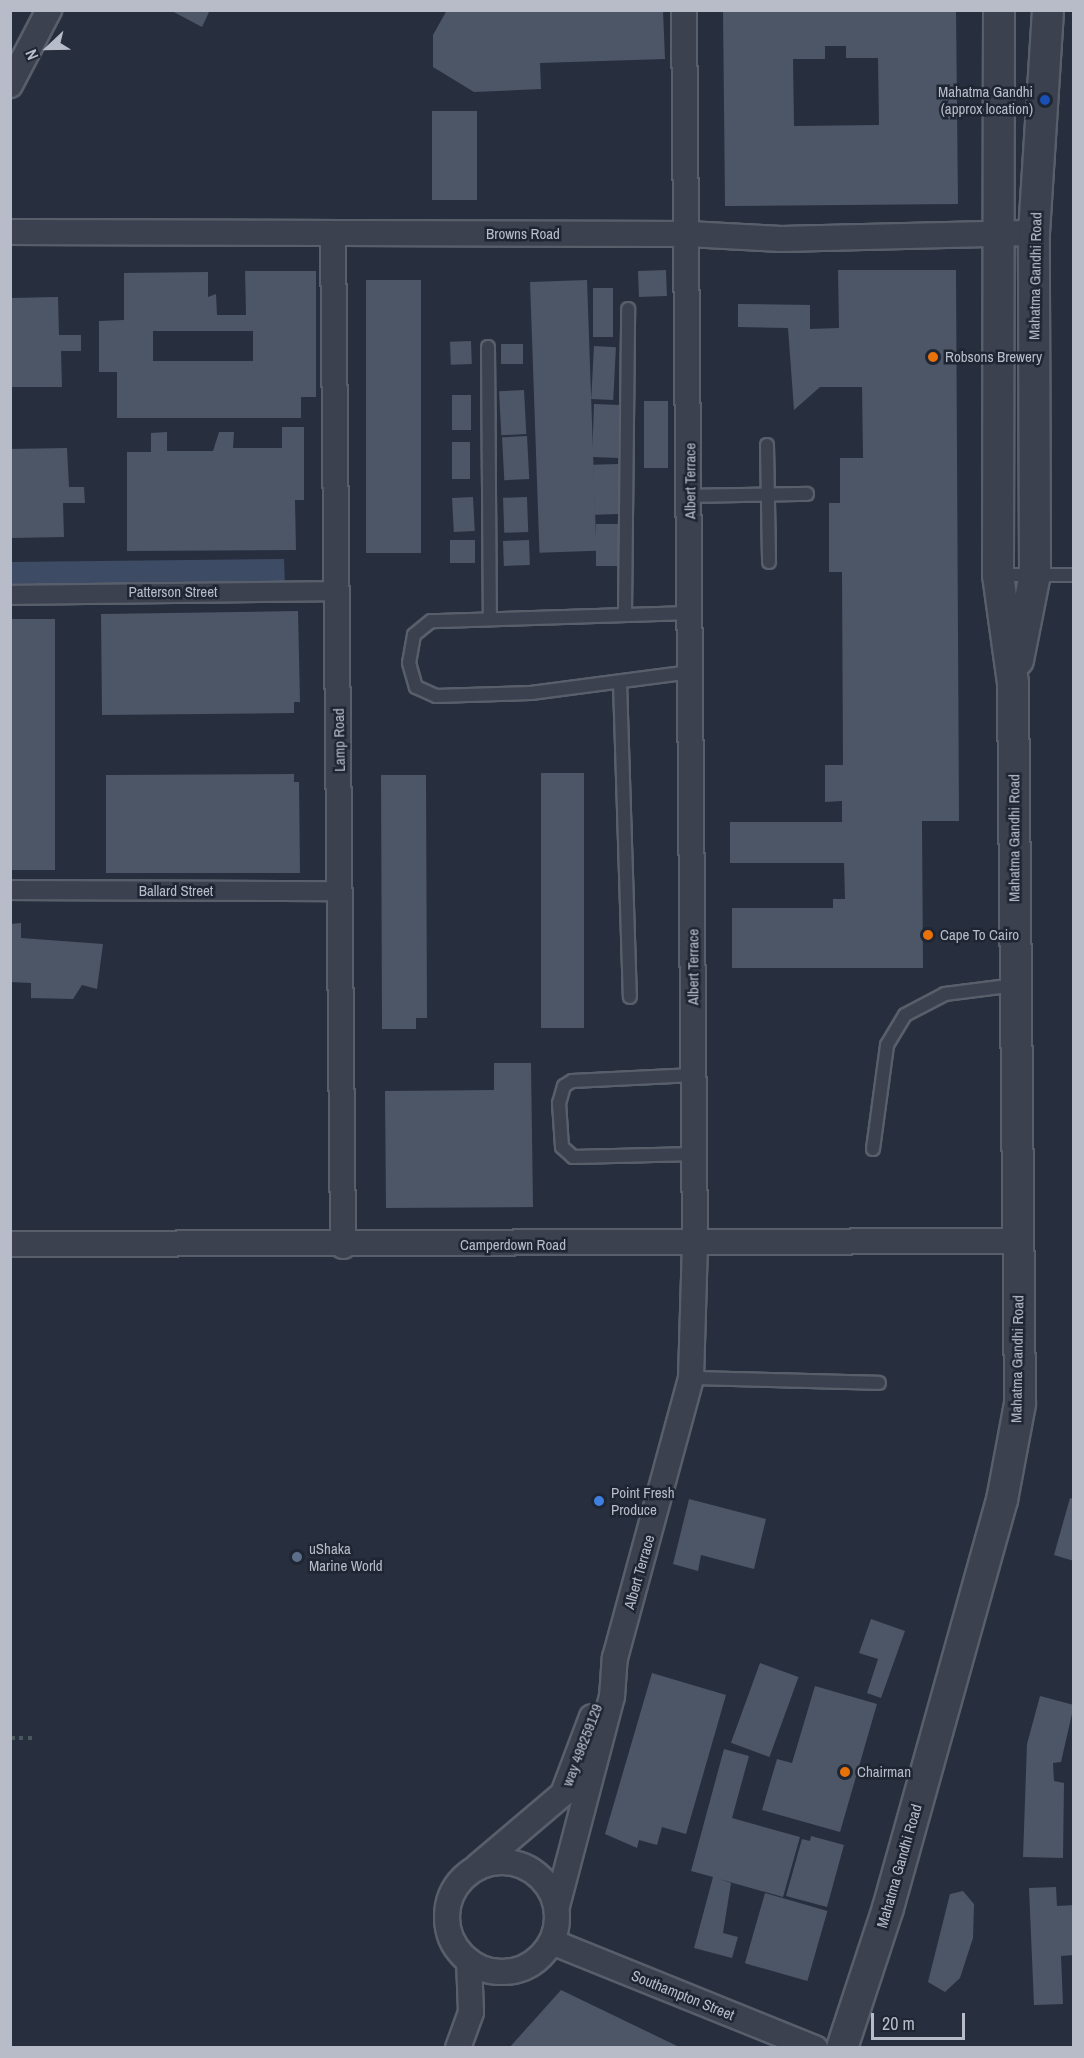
<!DOCTYPE html>
<html>
<head>
<meta charset="utf-8">
<style>
  body { margin:0 }
  #map { position:relative; width:1084px; height:2058px; overflow:hidden; background:#272f3e; font-family:"Archivo Narrow",sans-serif }
  div>[style] { position:absolute }
  [style*='--x'] { left:calc(var(--x)*1px); top:calc(var(--y)*1px); width:calc(var(--w)*1px); rotate:calc(var(--a)*1deg) }
  .water>* { inset:0; background:#3e4b65 }
  .building>* { inset:0; background:#4d5666; transform-origin:0 0 }
  .path>* { height:4px; margin-top:-2px; transform-origin:0; background:repeating-linear-gradient(90deg,#47575c 0 4.5px,transparent 0 9px) }
  .roads { filter:drop-shadow(2px 0 #585f6b) drop-shadow(-2px 0 #585f6b) drop-shadow(0 2px #585f6b) drop-shadow(0 -2px #585f6b) }
  .service>* { height:12px; margin:-6px; padding:0 6px; transform-origin:6px; border-radius:6px; background:#3b414e }
  .pedestrian>* { height:18px; margin:-9px; padding:0 9px; transform-origin:9px; border-radius:9px; background:#3b414e }
  .minor>* { height:24px; margin:-12px; padding:0 12px; transform-origin:12px; border-radius:12px; background:#3b414e }
  .minor>.ring { margin:-12px; padding:0; box-sizing:content-box; background:none; border:24px solid #3b414e; border-radius:50% }
  .tertiary>* { height:30px; margin:-15px; padding:0 15px; transform-origin:15px; border-radius:15px; background:#3b414e }
  .dots>* { width:16px; height:16px; translate:-50% -50%; box-sizing:border-box; border:3px solid #1f2633; border-radius:50% }
  span { translate:-50% -50%; white-space:nowrap; text-align:center; line-height:1.15; -webkit-text-stroke:5px #1f2633; paint-order:stroke }
  .poi-label { font-size:15px; color:#b7bcc8 }
  .right { translate:-100% -50%; text-align:right }
  .left { translate:0 -50%; text-align:left }
  .street-label { font-size:15px; color:#b7bcc8 }
  .frame { position:absolute; inset:0; border:12px solid #b7bcc8; pointer-events:none }
  .north { position:absolute; left:18px; top:18px; width:60px; height:60px; -webkit-text-stroke:4px #1f2633; paint-order:stroke; rotate:248deg; font-size:16px; font-weight:700; line-height:24px; text-align:center; color:#b7bcc8 }
  .north::after { content:''; display:block; margin:auto; width:21px; height:27px; background:#b7bcc8; clip-path:polygon(50% 0,100% 100%,50% 72%,0 100%) }
  .scale { position:absolute; left:871px; top:2013px; width:94px; height:27px; box-sizing:border-box; border:3px solid #b7bcc8; border-top:0; padding-left:8px; font-size:18px; line-height:21px; white-space:nowrap; color:#b7bcc8; -webkit-text-stroke:4px #1f2633; paint-order:stroke }
</style>
</head>
<body>
<div id="map">
  <div class="water">
    <i style="clip-path:polygon(284px 559px,285px 587px,70px 585px,65px 604px,38px 602px,37px 583px,11px 584px,10px 562px)"></i>
  </div>
  <div class="building">
    <i style="clip-path:polygon(170px 10px,210px 10px,202px 27px)"></i>
    <i style="clip-path:polygon(447px 10px,663px 10px,665px 59px,540px 63px,541px 89px,474px 92px,433px 67px,433px 35px)"></i>
    <i style="clip-path:polygon(evenodd,723px 10px,956px 10px,958px 204px,725px 206px,723px 10px,825px 46px,846px 46px,846px 58px,878px 58px,879px 125px,794px 126px,793px 59px,825px 59px,825px 46px)"></i>
    <i style="left:432px;top:111px;width:45px;height:89px"></i>
    <i style="left:666px;top:270px;width:26px;height:28px;rotate:88deg"></i>
    <i style="clip-path:polygon(838px 270px,956px 270px,959px 821px,922px 821px,923px 968px,732px 968px,732px 908px,833px 908px,833px 899px,845px 899px,844px 863px,730px 863px,730px 822px,842px 822px,842px 801px,825px 802px,825px 765px,843px 765px,842px 572px,829px 572px,829px 503px,840px 503px,840px 458px,863px 458px,862px 387px,820px 387px,794px 410px,788px 328px,738px 327px,738px 304px,810px 305px,810px 329px,839px 328px)"></i>
    <i style="clip-path:polygon(evenodd,245px 271px,316px 271px,316px 397px,301px 397px,301px 418px,117px 418px,117px 372px,99px 372px,99px 321px,124px 320px,124px 273px,208px 272px,208px 297px,216px 294px,217px 315px,246px 315px,245px 271px,153px 331px,253px 331px,253px 361px,153px 361px,153px 331px)"></i>
    <i style="left:421px;top:280px;width:273px;height:55px;rotate:90deg"></i>
    <i style="left:587px;top:280px;width:271px;height:57px;rotate:88deg"></i>
    <i style="left:593px;top:288px;width:20px;height:49px"></i>
    <i style="clip-path:polygon(58px 297px,59px 335px,81px 335px,81px 351px,61px 351px,62px 387px,10px 387px,10px 298px)"></i>
    <i style="left:471px;top:341px;width:23px;height:21px;rotate:88deg"></i>
    <i style="left:501px;top:344px;width:22px;height:20px"></i>
    <i style="left:594px;top:346px;width:22px;height:53px;rotate:3deg"></i>
    <i style="left:524px;top:390px;width:44px;height:25px;rotate:87deg"></i>
    <i style="left:452px;top:395px;width:19px;height:35px"></i>
    <i style="left:644px;top:401px;width:24px;height:67px"></i>
    <i style="left:594px;top:404px;width:26px;height:53px;rotate:2deg"></i>
    <i style="clip-path:polygon(282px 427px,304px 427px,304px 500px,295px 500px,296px 550px,127px 551px,127px 452px,151px 452px,151px 433px,167px 432px,167px 451px,213px 451px,219px 432px,234px 432px,233px 448px,282px 448px)"></i>
    <i style="left:527px;top:436px;width:43px;height:25px;rotate:87deg"></i>
    <i style="left:452px;top:442px;width:18px;height:37px"></i>
    <i style="clip-path:polygon(67px 448px,69px 487px,84px 487px,85px 503px,63px 503px,64px 537px,10px 538px,10px 449px)"></i>
    <i style="left:618px;top:464px;width:50px;height:25px;rotate:88deg"></i>
    <i style="left:473px;top:497px;width:34px;height:21px;rotate:87deg"></i>
    <i style="left:527px;top:497px;width:35px;height:24px;rotate:88deg"></i>
    <i style="left:596px;top:524px;width:25px;height:42px"></i>
    <i style="left:450px;top:540px;width:25px;height:23px"></i>
    <i style="left:529px;top:540px;width:25px;height:26px;rotate:88deg"></i>
    <i style="clip-path:polygon(298px 611px,300px 702px,294px 702px,294px 713px,102px 715px,101px 614px)"></i>
    <i style="left:10px;top:619px;width:45px;height:251px"></i>
    <i style="left:584px;top:773px;width:255px;height:43px;rotate:90deg"></i>
    <i style="clip-path:polygon(294px 774px,294px 782px,299px 782px,300px 873px,106px 873px,106px 775px)"></i>
    <i style="clip-path:polygon(381px 775px,426px 775px,427px 1018px,416px 1018px,416px 1029px,382px 1029px)"></i>
    <i style="clip-path:polygon(21px 923px,21px 938px,103px 944px,97px 989px,82px 985px,73px 999px,31px 998px,31px 983px,10px 982px,10px 924px)"></i>
    <i style="clip-path:polygon(494px 1063px,531px 1063px,533px 1207px,386px 1208px,385px 1091px,494px 1090px)"></i>
    <i style="clip-path:polygon(1070px 1498px,1074px 1499px,1074px 1561px,1054px 1555px)"></i>
    <i style="clip-path:polygon(689px 1499px,766px 1519px,754px 1569px,701px 1555px,698px 1571px,673px 1564px)"></i>
    <i style="clip-path:polygon(871px 1619px,905px 1631px,881px 1698px,867px 1693px,878px 1659px,859px 1653px)"></i>
    <i style="left:760px;top:1663px;width:41px;height:85px;rotate:20deg"></i>
    <i style="clip-path:polygon(652px 1673px,726px 1695px,686px 1834px,662px 1827px,657px 1845px,639px 1840px,637px 1848px,605px 1834px)"></i>
    <i style="clip-path:polygon(815px 1686px,877px 1704px,840px 1832px,762px 1810px,777px 1759px,792px 1763px)"></i>
    <i style="clip-path:polygon(1040px 1696px,1074px 1705px,1061px 1762px,1053px 1763px,1054px 1781px,1064px 1783px,1063px 1858px,1023px 1857px,1027px 1744px)"></i>
    <i style="clip-path:polygon(724px 1749px,749px 1756px,732px 1818px,800px 1837px,783px 1897px,719px 1879px,731px 1883px,723px 1933px,738px 1937px,732px 1958px,694px 1948px,713px 1877px,691px 1871px)"></i>
    <i style="clip-path:polygon(811px 1836px,844px 1845px,827px 1907px,786px 1896px,802px 1839px,810px 1841px)"></i>
    <i style="clip-path:polygon(1056px 1887px,1057px 1906px,1074px 1905px,1074px 1955px,1061px 1956px,1063px 2004px,1034px 2005px,1029px 1888px)"></i>
    <i style="clip-path:polygon(963px 1891px,974px 1904px,973px 1938px,960px 1978px,945px 1992px,928px 1982px,950px 1894px)"></i>
    <i style="left:765px;top:1893px;width:65px;height:73px;rotate:16deg"></i>
    <i style="clip-path:polygon(561px 1990px,673px 2044px,681px 2048px,509px 2048px)"></i>
  </div>
  <div class="path">
    <i style="--x:10;--y:1738;--w:23;--a:0"></i>
  </div>
  <div class="roads">
    <div class="service">
      <i style="--x:488;--y:347;--w:269;--a:89.6"></i>
      <i style="--x:767;--y:445;--w:117;--a:89"></i>
      <i style="--x:690;--y:496;--w:117;--a:-1"></i>
      <i style="--x:999;--y:575;--w:75;--a:0"></i>
      <i style="--x:625;--y:613;--w:304;--a:-89.4"></i>
      <i style="--x:690;--y:613;--w:259;--a:178.2"></i>
      <i style="--x:431;--y:621;--w:22;--a:141"></i>
      <i style="--x:414;--y:635;--w:28;--a:100"></i>
      <i style="--x:409;--y:663;--w:25;--a:74"></i>
      <i style="--x:416;--y:687;--w:22;--a:24"></i>
      <i style="--x:436;--y:696;--w:95;--a:-1.8"></i>
      <i style="--x:531;--y:693;--w:161;--a:-7.5"></i>
      <i style="--x:620;--y:683;--w:314;--a:88.2"></i>
      <i style="--x:694;--y:1075;--w:122;--a:177.2"></i>
      <i style="--x:572;--y:1081;--w:9;--a:148"></i>
      <i style="--x:564;--y:1086;--w:18;--a:106"></i>
      <i style="--x:559;--y:1103;--w:44;--a:86.1"></i>
      <i style="--x:562;--y:1147;--w:15;--a:42"></i>
      <i style="--x:573;--y:1157;--w:122;--a:-1.4"></i>
      <i style="--x:873;--y:1149;--w:105;--a:-82.3"></i>
      <i style="--x:887;--y:1045;--w:35;--a:-59"></i>
      <i style="--x:905;--y:1015;--w:45;--a:-27.7"></i>
      <i style="--x:945;--y:994;--w:71;--a:-7.3"></i>
      <i style="--x:691;--y:1378;--w:188;--a:1.5"></i>
    </div>
    <div class="pedestrian">
      <i style="--x:10;--y:595;--w:327;--a:-0.7"></i>
      <i style="--x:10;--y:890;--w:331;--a:0.2"></i>
    </div>
    <div class="minor">
      <i style="--x:10;--y:85;--w:85;--a:-62.5"></i>
      <i style="--x:10;--y:232;--w:678;--a:0.17"></i>
      <i style="--x:688;--y:234;--w:93;--a:3.1"></i>
      <i style="--x:781;--y:239;--w:253;--a:-1.4"></i>
      <i style="--x:333;--y:234;--w:1012;--a:89.43"></i>
      <i style="--x:10;--y:1244;--w:1006;--a:-0.17"></i>
      <i class="ring" style="left:447px;top:1862px;width:86px;height:86px"></i>
      <i style="--x:478;--y:1866;--w:111;--a:-40.3"></i>
      <i style="--x:563;--y:1794;--w:82;--a:-69.4"></i>
      <i style="--x:557;--y:1906;--w:216;--a:-75.3"></i>
      <i style="--x:612;--y:1697;--w:39;--a:-86"></i>
      <i style="--x:615;--y:1658;--w:290;--a:-74.8"></i>
      <i style="--x:691;--y:1378;--w:133;--a:-88.3"></i>
      <i style="--x:695;--y:1245;--w:1235;--a:-90.51"></i>
      <i style="--x:552;--y:1942;--w:284;--a:22"></i>
      <i style="--x:458;--y:2048;--w:38;--a:-70"></i>
      <i style="--x:471;--y:2012;--w:51;--a:-92.2"></i>
    </div>
    <div class="tertiary">
      <i style="--x:1018;--y:660;--w:88;--a:-78.8"></i>
      <i style="--x:1035;--y:574;--w:341;--a:-90.2"></i>
      <i style="--x:1034;--y:233;--w:223;--a:-86.4"></i>
      <i style="--x:842;--y:2048;--w:147;--a:-71.8"></i>
      <i style="--x:888;--y:1908;--w:424;--a:-74.4"></i>
      <i style="--x:1002;--y:1500;--w:98;--a:-79.4"></i>
      <i style="--x:1020;--y:1404;--w:721;--a:-90.56"></i>
      <i style="--x:1013;--y:683;--w:109;--a:-97.9"></i>
      <i style="--x:998;--y:575;--w:565;--a:-89.9"></i>
    </div>
  </div>
  <div class="dots">
    <i style="left:1045px;top:100px;background:#1a4fb4"></i>
    <i style="left:933px;top:357px;background:#e8710a"></i>
    <i style="left:928px;top:935px;background:#e8710a"></i>
    <i style="left:599px;top:1501px;background:#3f7fe0"></i>
    <i style="left:297px;top:1557px;background:#5c6f8a"></i>
    <i style="left:845px;top:1772px;background:#e8710a"></i>
  </div>
  <div class="poi-label">
    <span class="right" style="left:1033px;top:100px">Mahatma Gandhi<br>(approx location)</span>
    <span class="left" style="left:945px;top:357px">Robsons Brewery</span>
    <span class="left" style="left:940px;top:935px">Cape To Cairo</span>
    <span class="left" style="left:611px;top:1501px">Point Fresh<br>Produce</span>
    <span class="left" style="left:309px;top:1557px">uShaka<br>Marine World</span>
    <span class="left" style="left:857px;top:1772px">Chairman</span>
  </div>
  <div class="street-label">
    <span style="left:523px;top:234px">Browns Road</span>
    <span style="left:1035px;top:276px;rotate:-89deg">Mahatma Gandhi Road</span>
    <span style="left:690px;top:481px;rotate:-90deg">Albert Terrace</span>
    <span style="left:173px;top:592px">Patterson Street</span>
    <span style="left:339px;top:740px;rotate:-91deg">Lamp Road</span>
    <span style="left:1014px;top:838px;rotate:-90deg">Mahatma Gandhi Road</span>
    <span style="left:176px;top:891px">Ballard Street</span>
    <span style="left:693px;top:967px;rotate:-90deg">Albert Terrace</span>
    <span style="left:513px;top:1245px">Camperdown Road</span>
    <span style="left:1017px;top:1359px;rotate:-89deg">Mahatma Gandhi Road</span>
    <span style="left:639px;top:1572px;rotate:-74deg">Albert Terrace</span>
    <span style="left:582px;top:1745px;rotate:-69deg">way 498259129</span>
    <span style="left:899px;top:1866px;rotate:-74deg">Mahatma Gandhi Road</span>
    <span style="left:683px;top:1995px;rotate:22deg">Southampton Street</span>
  </div>
  <div class="frame"></div>
  <div class="north">N</div>
  <div class="scale">20 m</div>
</div>
</body>
</html>
